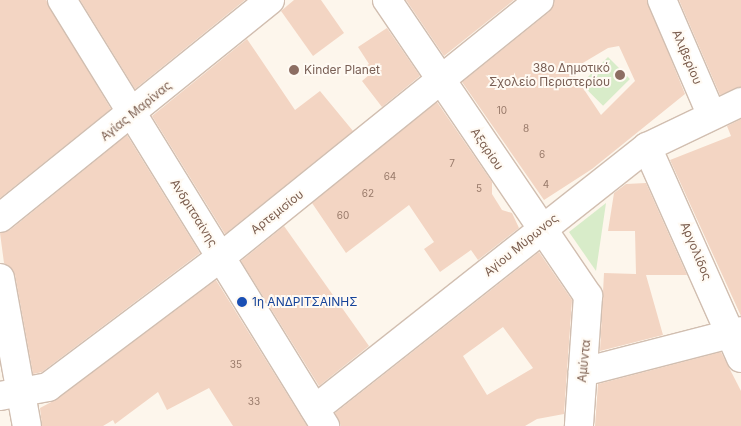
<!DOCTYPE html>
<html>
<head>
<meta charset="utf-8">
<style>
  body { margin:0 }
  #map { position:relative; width:741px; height:426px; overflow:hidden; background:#fdf6ec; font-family:Inter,sans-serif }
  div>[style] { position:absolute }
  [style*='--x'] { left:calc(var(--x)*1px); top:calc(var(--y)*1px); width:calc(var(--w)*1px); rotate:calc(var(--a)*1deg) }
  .green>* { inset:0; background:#d8ecc9; transform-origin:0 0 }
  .building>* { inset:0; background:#f3d5c3 }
  .roads { filter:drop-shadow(1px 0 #d1beb0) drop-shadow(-1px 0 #d1beb0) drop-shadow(0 1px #d1beb0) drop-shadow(0 -1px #d1beb0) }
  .minor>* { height:28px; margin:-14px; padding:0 14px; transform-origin:14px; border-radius:14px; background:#fff }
  .dots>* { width:14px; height:14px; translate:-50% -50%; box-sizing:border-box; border:2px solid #fffaf3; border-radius:50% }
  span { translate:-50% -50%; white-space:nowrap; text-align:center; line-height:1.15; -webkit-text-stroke:4px #fffaf3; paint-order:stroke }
  .number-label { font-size:10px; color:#987a6a }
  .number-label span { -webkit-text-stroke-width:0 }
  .street-label { font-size:12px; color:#7a5c4d }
  .education-label { font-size:12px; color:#785e54 }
  .right { translate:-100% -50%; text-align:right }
  .left { translate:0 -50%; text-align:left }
  .transit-label { font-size:12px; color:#164399 }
</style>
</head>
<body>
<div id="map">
  <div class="green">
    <i style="left:608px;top:57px;width:31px;height:38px;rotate:45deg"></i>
    <i style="clip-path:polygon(606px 203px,596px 271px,569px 232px)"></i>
  </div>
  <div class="building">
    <i style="clip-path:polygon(0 0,46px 0,111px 109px,0 198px)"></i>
    <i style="clip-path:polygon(80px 0,245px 0,135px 89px)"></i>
    <i style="clip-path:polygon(294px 0,321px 0,344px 33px,313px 56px,281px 11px)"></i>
    <i style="clip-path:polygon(406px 0,514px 0,444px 56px)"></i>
    <i style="clip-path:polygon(evenodd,554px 0,647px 0,685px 94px,592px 169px,544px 200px,462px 82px,549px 12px,554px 0,619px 46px,635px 81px,601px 115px,571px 70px,608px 48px,619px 46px)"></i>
    <i style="clip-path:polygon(679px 0,741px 0,741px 87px,720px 95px)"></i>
    <i style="clip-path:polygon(387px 28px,420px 76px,382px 107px,362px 81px,369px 75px,364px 67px,369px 64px,358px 47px)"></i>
    <i style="clip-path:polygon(247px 39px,295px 110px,320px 91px,353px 131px,225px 234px,152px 116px)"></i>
    <i style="clip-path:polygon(437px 102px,492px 182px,492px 194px,502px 210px,512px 213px,519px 228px,478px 260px,471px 250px,440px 272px,424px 249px,434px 242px,409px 205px,346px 253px,312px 203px)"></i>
    <i style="clip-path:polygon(741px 119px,741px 316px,670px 160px,731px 136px,727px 126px)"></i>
    <i style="clip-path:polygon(127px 135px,200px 253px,42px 372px,33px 374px,15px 275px,4px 263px,0 233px,10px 230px)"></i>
    <i style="clip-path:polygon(646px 183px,687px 275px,646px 275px,663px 335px,600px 351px,604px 273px,636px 274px,635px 231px,608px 231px,614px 193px,626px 184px)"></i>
    <i style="clip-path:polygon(284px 226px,369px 346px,319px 386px,241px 261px)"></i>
    <i style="clip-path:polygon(evenodd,539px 252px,572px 300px,564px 414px,537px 419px,525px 426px,341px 426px,335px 413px,539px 252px,503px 327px,533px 368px,487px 395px,463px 356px,503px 327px)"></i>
    <i style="clip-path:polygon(216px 280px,307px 426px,233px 426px,209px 388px,167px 410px,158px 392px,115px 424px,113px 420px,103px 426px,42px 426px,40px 408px,57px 399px)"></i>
    <i style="clip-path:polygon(721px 352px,741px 391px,741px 426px,595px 426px,598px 384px)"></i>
  </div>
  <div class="roads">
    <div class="minor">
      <i style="--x:62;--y:0;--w:501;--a:58.31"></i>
      <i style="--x:387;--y:0;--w:358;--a:55.8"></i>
      <i style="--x:588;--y:296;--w:130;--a:94"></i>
      <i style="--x:662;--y:0;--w:124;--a:66.7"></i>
      <i style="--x:647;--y:147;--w:231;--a:66"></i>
      <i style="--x:0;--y:218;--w:347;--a:-38.9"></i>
      <i style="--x:0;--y:278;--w:150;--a:79.7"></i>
      <i style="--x:583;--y:372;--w:163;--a:-14.5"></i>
      <i style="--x:0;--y:396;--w:49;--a:-10.6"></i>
      <i style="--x:48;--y:387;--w:216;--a:-36.9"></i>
      <i style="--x:221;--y:257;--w:409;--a:-38.9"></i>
      <i style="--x:315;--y:409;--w:423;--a:-38.3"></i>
      <i style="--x:647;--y:147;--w:104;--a:-25.6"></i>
    </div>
  </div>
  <div class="dots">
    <i style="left:294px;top:70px;background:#8d6e63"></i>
    <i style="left:620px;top:75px;background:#8d6e63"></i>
    <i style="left:242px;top:302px;background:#1a4fb4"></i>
  </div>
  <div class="number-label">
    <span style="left:502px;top:111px">10</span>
    <span style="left:526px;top:129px">8</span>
    <span style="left:542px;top:155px">6</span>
    <span style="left:452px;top:164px">7</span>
    <span style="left:390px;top:177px">64</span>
    <span style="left:546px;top:185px">4</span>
    <span style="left:479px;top:189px">5</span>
    <span style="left:368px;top:194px">62</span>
    <span style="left:343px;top:216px">60</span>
    <span style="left:236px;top:365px">35</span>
    <span style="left:254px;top:402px">33</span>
  </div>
  <div class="street-label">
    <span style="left:687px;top:57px;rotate:67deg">Αλιβερίου</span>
    <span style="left:136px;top:111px;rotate:-39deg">Αγίας Μαρίνας</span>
    <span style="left:487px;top:149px;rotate:56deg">Αξαρίου</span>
    <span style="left:277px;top:212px;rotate:-38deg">Αρτεμισίου</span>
    <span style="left:194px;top:213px;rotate:58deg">Ανδριτσαίνης</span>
    <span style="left:521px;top:245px;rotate:-39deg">Αγίου Μύρωνος</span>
    <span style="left:696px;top:251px;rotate:67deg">Αργολίδος</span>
    <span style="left:584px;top:361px;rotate:-84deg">Αμύντα</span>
  </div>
  <div class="education-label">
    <span class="right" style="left:610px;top:75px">38ο Δημοτικό<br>Σχολείο Περιστερίου</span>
    <span class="left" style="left:304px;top:70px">Kinder Planet</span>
  </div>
  <div class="transit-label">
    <span class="left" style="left:252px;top:302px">1η ΑΝΔΡΙΤΣΑΙΝΗΣ</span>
  </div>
</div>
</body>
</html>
